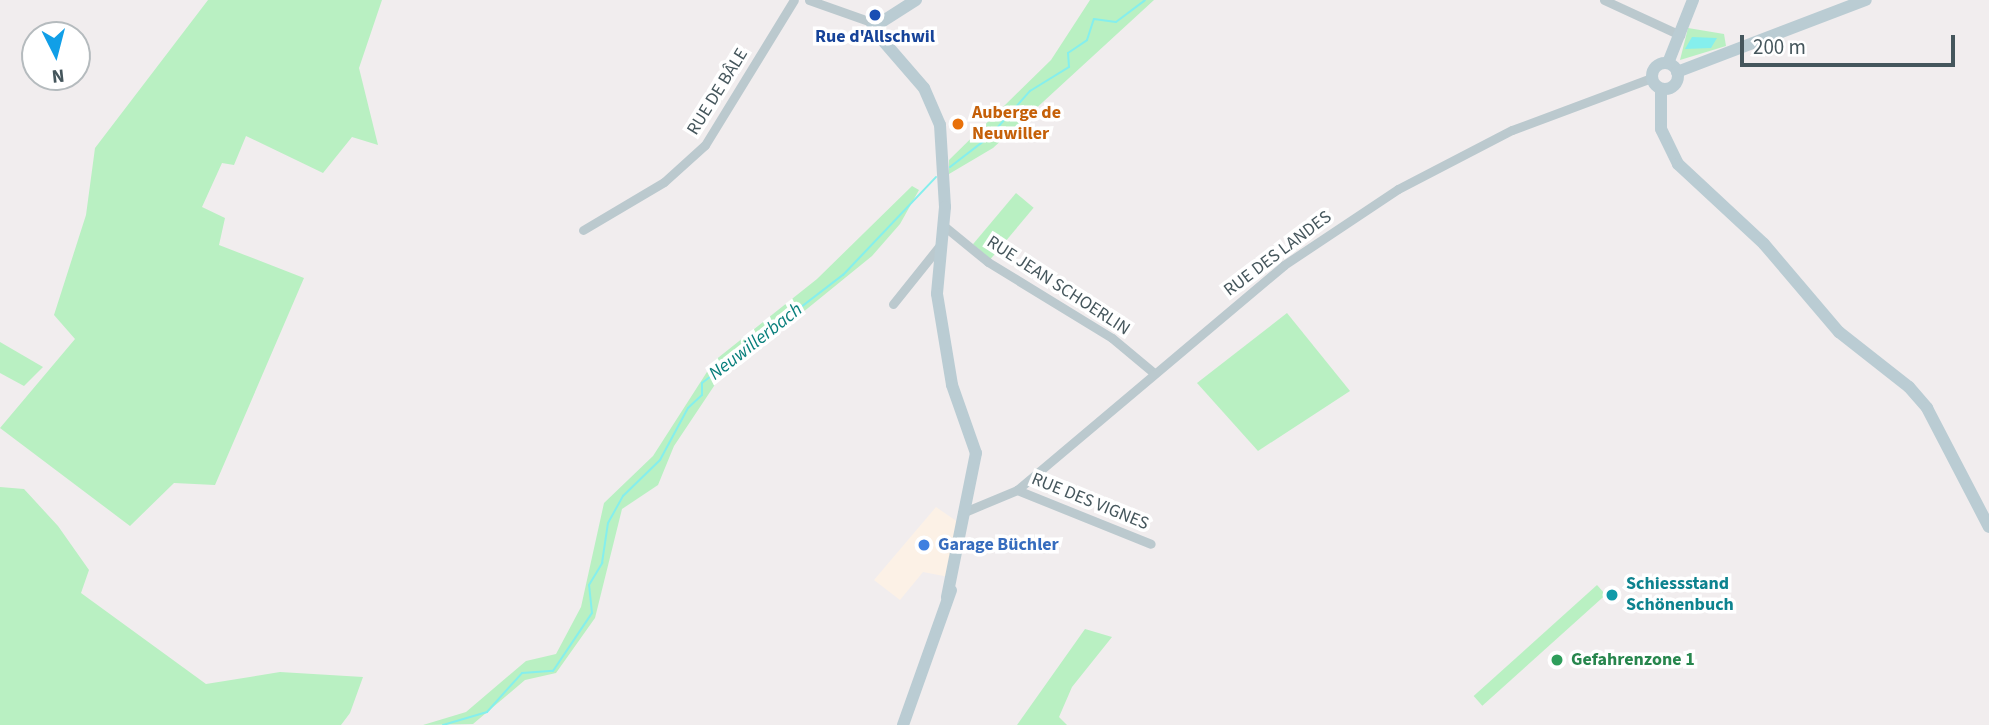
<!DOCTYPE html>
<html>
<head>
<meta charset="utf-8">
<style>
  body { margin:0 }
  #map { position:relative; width:1989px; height:725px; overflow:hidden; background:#f1edee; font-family:"Source Sans 3",sans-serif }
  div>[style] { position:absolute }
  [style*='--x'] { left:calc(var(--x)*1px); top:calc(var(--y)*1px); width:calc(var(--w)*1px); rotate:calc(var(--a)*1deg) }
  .commercial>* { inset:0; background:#fcf1e6 }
  .green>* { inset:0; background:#b9f0c2; transform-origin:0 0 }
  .water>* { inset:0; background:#85efed }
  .stream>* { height:2px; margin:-1px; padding:0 1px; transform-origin:1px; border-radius:1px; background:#85efed }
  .street>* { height:9px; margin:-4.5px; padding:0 4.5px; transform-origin:4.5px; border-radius:4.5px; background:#bbc9ce }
  .secondary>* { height:12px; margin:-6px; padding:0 6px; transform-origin:6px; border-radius:6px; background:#baccd3 }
  .secondary>.ring { margin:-6px; padding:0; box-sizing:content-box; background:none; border:12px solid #baccd3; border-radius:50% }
  .dots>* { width:19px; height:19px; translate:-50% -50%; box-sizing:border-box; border:4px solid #fff; border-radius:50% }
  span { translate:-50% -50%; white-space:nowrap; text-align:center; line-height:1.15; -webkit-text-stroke:7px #fff; paint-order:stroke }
  .transit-label { font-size:18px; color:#164399; font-weight:700 }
  .street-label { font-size:18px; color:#45565c }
  .food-label { font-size:18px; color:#c56008; font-weight:700 }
  .left { translate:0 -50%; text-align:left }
  .shop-label { font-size:18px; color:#366cbe; font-weight:700 }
  .culture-label { font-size:18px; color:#0d838f; font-weight:700 }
  .leisure-label { font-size:18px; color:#27864d; font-weight:700 }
  .water-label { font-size:19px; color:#097f7c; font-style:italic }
  .north { position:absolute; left:21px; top:21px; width:70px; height:70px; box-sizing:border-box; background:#fff; border:2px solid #b5bbbe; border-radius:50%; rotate:174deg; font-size:19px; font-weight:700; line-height:28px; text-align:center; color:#45565c }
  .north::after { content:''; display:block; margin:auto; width:24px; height:32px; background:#119fe7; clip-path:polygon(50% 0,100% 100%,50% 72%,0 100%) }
  .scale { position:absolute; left:1740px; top:35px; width:215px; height:32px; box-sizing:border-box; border:4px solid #45565c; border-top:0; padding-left:9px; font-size:21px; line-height:24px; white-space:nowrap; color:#45565c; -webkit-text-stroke:5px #fff; paint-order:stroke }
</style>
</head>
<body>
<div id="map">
  <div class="commercial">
    <i style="clip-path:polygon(936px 507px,965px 527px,954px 578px,923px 572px,900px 600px,874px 580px)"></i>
  </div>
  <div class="green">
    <i style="clip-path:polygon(208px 0,382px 0,359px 68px,378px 145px,352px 137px,323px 173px,246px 136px,234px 165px,222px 163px,202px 207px,225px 218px,219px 245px,304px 278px,215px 485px,174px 483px,130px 526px,0 428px,75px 339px,54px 315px,86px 215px,95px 148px)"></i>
    <i style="clip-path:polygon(1090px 0,1154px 0,993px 148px,949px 174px,949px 160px,1051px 60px)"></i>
    <i style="clip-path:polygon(1688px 28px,1724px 34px,1726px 46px,1680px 60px)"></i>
    <i style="clip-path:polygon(912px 186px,919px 190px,900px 224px,872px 256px,716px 383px,674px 446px,658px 485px,622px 509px,595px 618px,556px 673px,525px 680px,473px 724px,423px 725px,466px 712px,526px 661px,556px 654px,581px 607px,604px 503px,653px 456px,714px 361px,817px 279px)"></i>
    <i style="left:1016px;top:193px;width:23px;height:67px;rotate:40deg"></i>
    <i style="clip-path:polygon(1287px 313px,1350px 391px,1258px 451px,1197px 383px)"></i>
    <i style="clip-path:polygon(0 342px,43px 367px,24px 386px,0 373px)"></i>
    <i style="clip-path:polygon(0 487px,24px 489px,58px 526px,89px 570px,81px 593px,206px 684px,280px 672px,363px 677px,350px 713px,341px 725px,0 725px)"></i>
    <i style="left:1597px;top:585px;width:13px;height:166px;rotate:48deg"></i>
    <i style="clip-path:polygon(1085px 629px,1112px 637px,1072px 687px,1059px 717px,1067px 725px,1017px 725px)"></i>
  </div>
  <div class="water">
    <i style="clip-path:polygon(1692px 37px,1717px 38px,1711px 48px,1685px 49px)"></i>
  </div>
  <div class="stream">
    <i style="--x:950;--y:167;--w:49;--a:-37.6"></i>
    <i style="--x:989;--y:137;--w:62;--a:-48.3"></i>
    <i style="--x:1030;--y:91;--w:46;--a:-31.6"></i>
    <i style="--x:1069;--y:67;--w:14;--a:-94"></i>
    <i style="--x:1068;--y:53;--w:23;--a:-34"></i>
    <i style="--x:1087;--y:40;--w:22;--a:-72"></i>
    <i style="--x:1094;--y:19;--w:22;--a:8"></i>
    <i style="--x:1116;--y:22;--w:36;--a:-37"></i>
    <i style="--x:443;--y:725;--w:46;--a:-16.5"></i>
    <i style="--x:487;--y:712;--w:52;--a:-48.1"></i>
    <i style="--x:522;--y:673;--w:31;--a:-4"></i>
    <i style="--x:553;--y:671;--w:70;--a:-56.1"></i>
    <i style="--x:592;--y:613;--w:28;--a:-96"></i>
    <i style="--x:589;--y:585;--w:26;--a:-59"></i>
    <i style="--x:602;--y:563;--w:40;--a:-81.5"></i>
    <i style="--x:608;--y:523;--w:31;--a:-61"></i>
    <i style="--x:623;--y:496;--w:52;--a:-44.2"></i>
    <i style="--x:660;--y:460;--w:59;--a:-61.7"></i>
    <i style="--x:688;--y:408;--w:19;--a:-43"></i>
    <i style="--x:702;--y:395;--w:12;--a:-90"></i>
    <i style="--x:702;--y:383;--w:178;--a:-37.5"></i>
    <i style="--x:843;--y:275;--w:135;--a:-46.5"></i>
  </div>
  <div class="street">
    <i style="--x:809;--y:0;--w:69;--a:19.5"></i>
    <i style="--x:1604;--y:0;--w:84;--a:24.7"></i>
    <i style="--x:944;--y:226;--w:57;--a:39.3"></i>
    <i style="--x:988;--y:262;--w:145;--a:31.5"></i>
    <i style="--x:1112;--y:338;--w:55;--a:39.8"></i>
    <i style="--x:583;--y:230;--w:94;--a:-30.7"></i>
    <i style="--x:664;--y:182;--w:55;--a:-42.1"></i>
    <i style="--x:705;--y:145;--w:170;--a:-58.5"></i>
    <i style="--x:893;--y:304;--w:77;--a:-51.3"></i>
    <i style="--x:1017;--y:490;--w:144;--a:21.9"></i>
    <i style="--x:962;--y:513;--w:60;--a:-22.7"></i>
    <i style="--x:1017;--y:490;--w:349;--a:-40.1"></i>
    <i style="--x:1284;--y:265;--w:137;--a:-33.7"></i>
    <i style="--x:1398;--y:189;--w:128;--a:-27.4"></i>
    <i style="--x:1512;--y:130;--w:148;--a:-20.5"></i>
  </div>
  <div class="secondary">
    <i style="--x:916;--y:0;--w:52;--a:147.5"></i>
    <i style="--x:872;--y:28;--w:79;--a:49.1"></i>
    <i style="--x:924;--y:88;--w:40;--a:66.6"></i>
    <i style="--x:940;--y:125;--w:82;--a:86.5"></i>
    <i style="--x:945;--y:207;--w:87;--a:95.3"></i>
    <i style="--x:937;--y:294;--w:92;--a:80.6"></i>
    <i style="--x:952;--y:385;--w:72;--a:70.6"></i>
    <i style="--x:976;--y:453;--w:147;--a:101.4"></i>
    <i class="ring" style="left:1652px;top:63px;width:14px;height:14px"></i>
    <i style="--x:1668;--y:63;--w:68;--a:-68.4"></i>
    <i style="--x:1677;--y:72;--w:202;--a:-20.9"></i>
    <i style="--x:1661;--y:89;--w:40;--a:90"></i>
    <i style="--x:1661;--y:129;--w:39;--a:64"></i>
    <i style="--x:1678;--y:164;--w:117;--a:42.9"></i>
    <i style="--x:1764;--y:244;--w:116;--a:49.6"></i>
    <i style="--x:1839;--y:332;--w:89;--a:38.2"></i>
    <i style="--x:1909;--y:387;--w:28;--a:49"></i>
    <i style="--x:1927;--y:408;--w:134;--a:62.5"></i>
    <i style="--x:903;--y:725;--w:143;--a:-70.4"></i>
  </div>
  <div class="dots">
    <i style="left:875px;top:15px;background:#1a4fb4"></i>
    <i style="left:958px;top:124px;background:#e8710a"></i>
    <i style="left:924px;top:545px;background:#3f7fe0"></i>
    <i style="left:1612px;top:595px;background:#0f9aa8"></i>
    <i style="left:1557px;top:660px;background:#2e9e5b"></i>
  </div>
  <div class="transit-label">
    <span style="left:875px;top:37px">Rue d'Allschwil</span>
  </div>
  <div class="street-label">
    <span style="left:718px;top:92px;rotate:-58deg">RUE DE BÂLE</span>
    <span style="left:1278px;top:254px;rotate:-37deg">RUE DES LANDES</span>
    <span style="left:1058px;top:286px;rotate:33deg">RUE JEAN SCHOERLIN</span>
    <span style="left:1090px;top:502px;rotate:22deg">RUE DES VIGNES</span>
  </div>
  <div class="food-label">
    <span class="left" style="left:972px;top:124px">Auberge de<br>Neuwiller</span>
  </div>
  <div class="shop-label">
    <span class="left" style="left:938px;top:545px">Garage Büchler</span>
  </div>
  <div class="culture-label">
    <span class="left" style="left:1626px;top:595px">Schiessstand<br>Schönenbuch</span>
  </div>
  <div class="leisure-label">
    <span class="left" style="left:1571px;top:660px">Gefahrenzone 1</span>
  </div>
  <div class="water-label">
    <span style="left:756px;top:342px;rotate:-38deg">Neuwillerbach</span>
  </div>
  <div class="north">N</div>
  <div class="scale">200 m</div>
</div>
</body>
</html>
